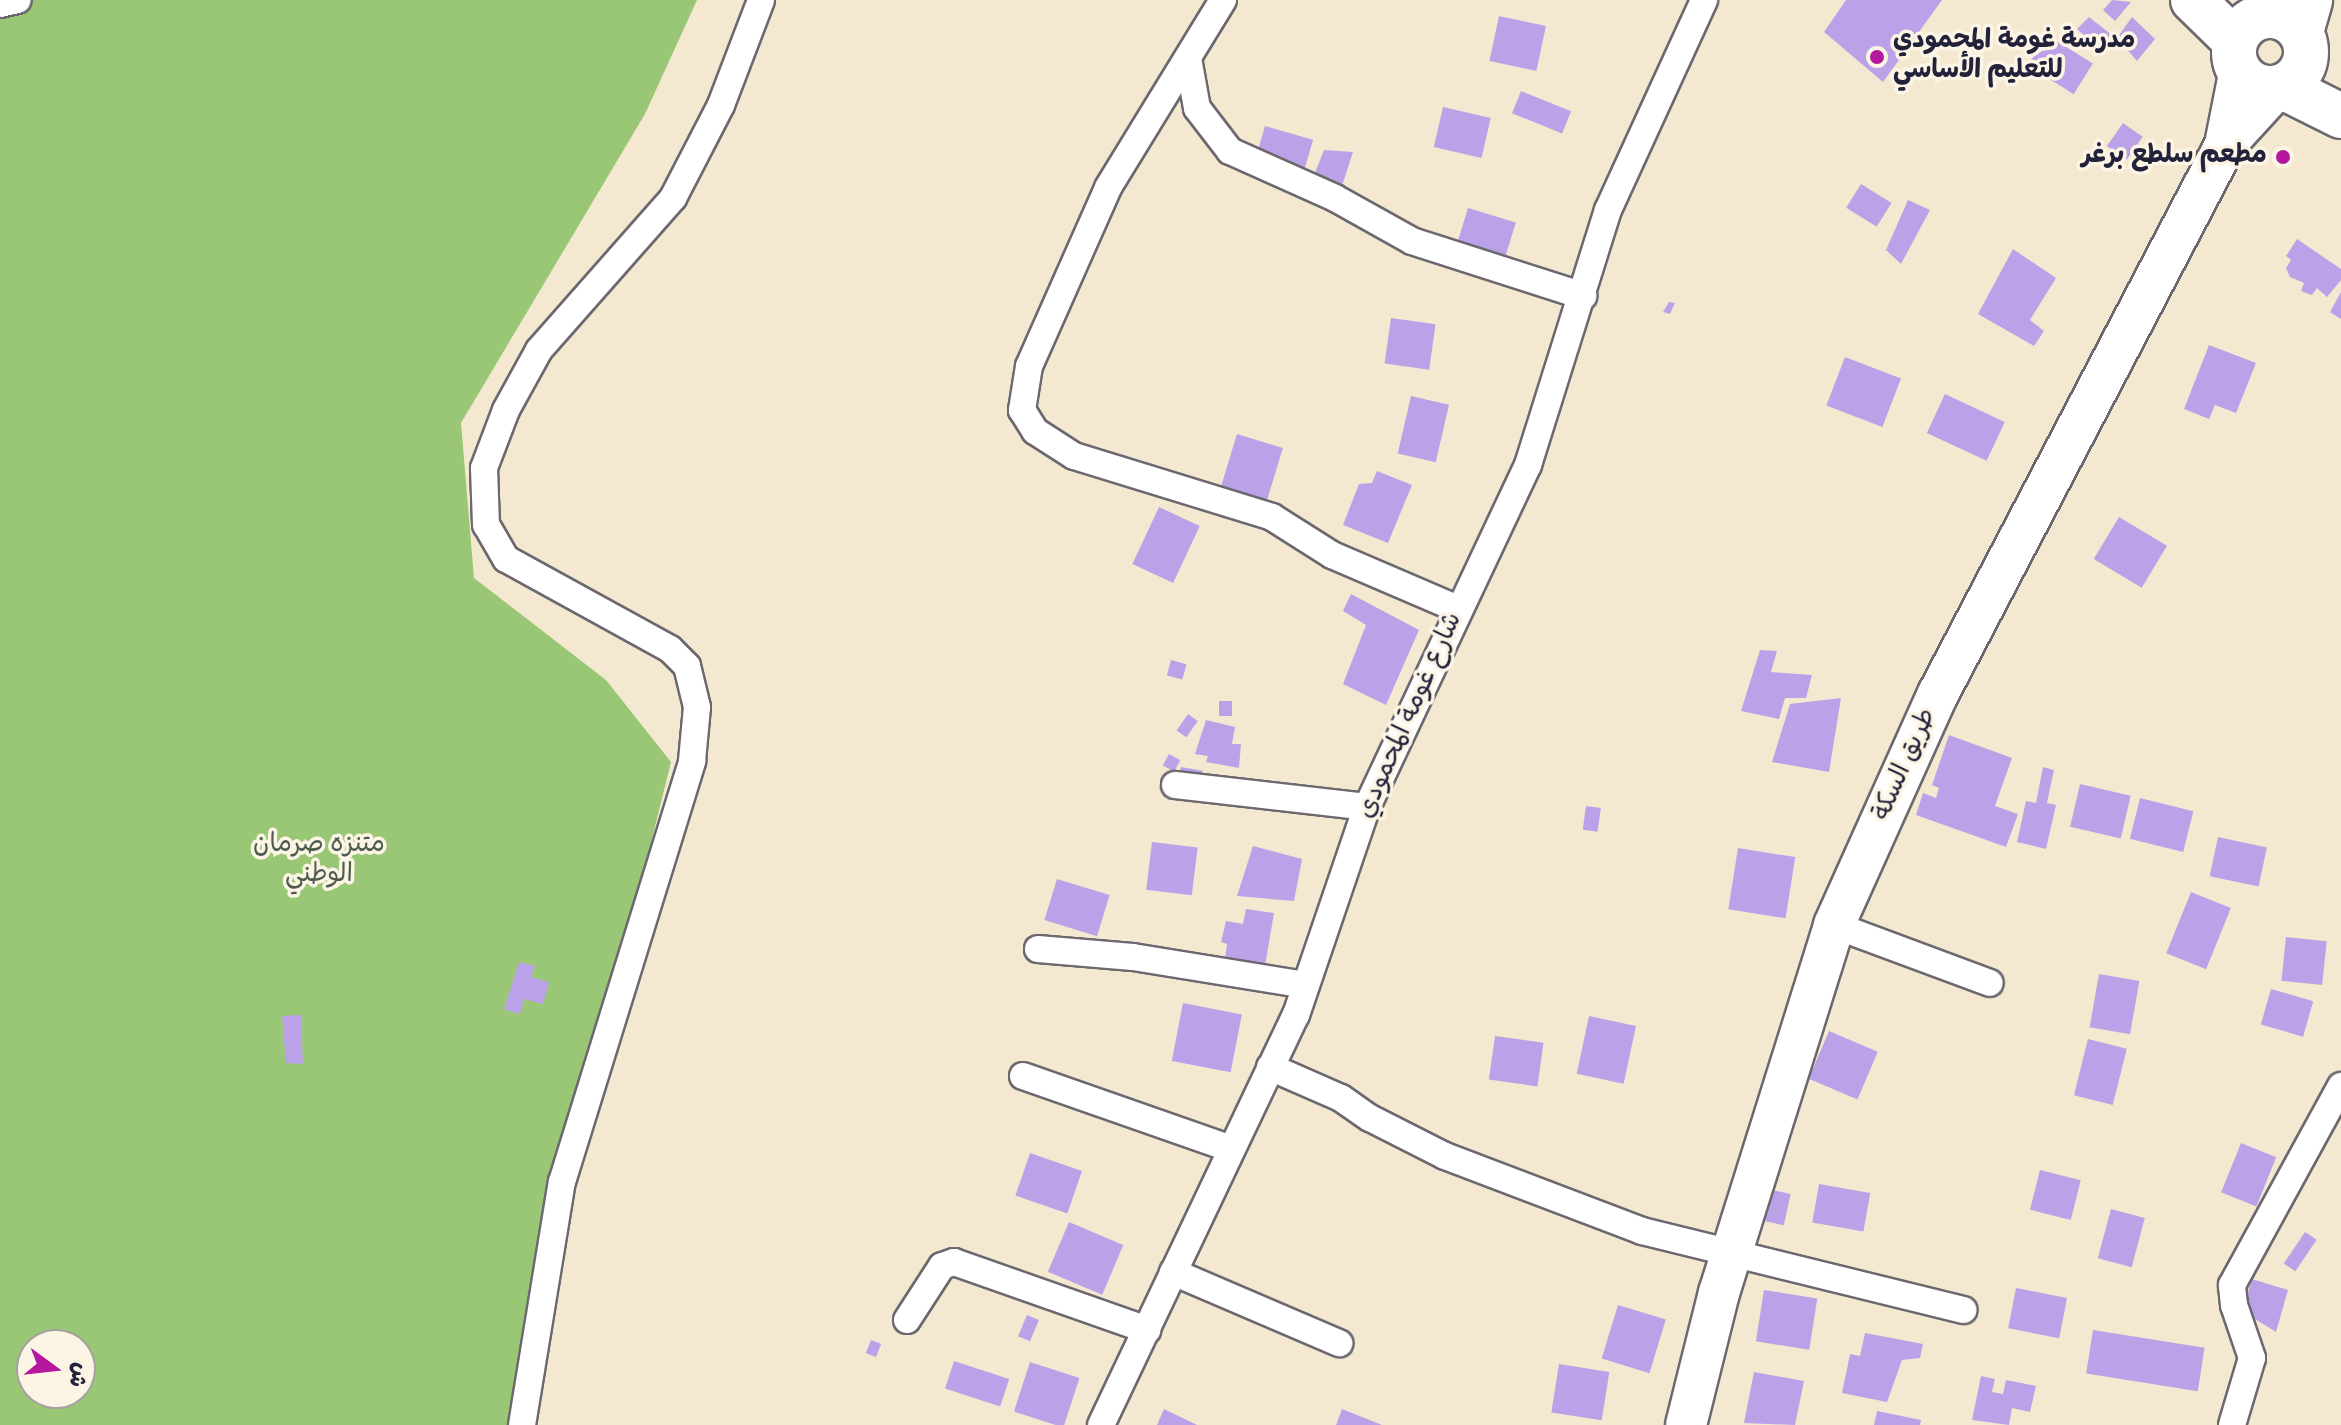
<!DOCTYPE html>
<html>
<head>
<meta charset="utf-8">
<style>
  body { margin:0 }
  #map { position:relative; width:2341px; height:1425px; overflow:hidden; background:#f4e9d0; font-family:"Indie Flower","Playpen Sans Arabic",sans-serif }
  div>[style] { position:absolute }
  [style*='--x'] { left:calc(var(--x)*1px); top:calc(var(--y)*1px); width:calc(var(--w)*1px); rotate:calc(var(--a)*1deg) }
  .green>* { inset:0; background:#9ac775 }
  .building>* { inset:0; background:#bba2e8; transform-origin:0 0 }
  .roads { filter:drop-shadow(2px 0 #6c686f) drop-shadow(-2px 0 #6c686f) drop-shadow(0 2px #6c686f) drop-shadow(0 -2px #6c686f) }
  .street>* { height:26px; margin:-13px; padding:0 13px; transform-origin:13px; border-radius:13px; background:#fff }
  .primary>* { height:40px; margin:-20px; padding:0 20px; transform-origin:20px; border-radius:20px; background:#fff }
  .highway>* { height:44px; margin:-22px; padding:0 22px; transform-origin:22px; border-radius:22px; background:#fff }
  .highway>.ring { margin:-22px; padding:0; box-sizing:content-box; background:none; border:44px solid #fff; border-radius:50% }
  .dots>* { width:22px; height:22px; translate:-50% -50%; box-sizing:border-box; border:4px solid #fcf5e5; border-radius:50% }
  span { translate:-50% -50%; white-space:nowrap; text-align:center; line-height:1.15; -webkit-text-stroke:7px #fcf5e5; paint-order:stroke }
  .poi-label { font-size:26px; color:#22223b; font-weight:700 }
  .left { translate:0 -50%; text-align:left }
  .right { translate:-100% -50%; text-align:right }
  .street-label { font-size:26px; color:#22223b }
  .park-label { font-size:26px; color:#4c5c4f }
  .north { position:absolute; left:16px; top:1329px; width:80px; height:80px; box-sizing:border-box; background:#fcf5e5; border:2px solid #a5a1a1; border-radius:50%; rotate:105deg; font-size:22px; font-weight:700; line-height:32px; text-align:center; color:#22223b }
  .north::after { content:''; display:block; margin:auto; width:28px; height:36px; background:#b5179e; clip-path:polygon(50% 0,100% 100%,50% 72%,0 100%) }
</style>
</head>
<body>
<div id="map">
  <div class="green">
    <i style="clip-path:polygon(evenodd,0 0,697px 0,645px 114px,461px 423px,474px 578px,606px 680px,671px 762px,507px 1425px,0 1425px,0 0,32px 1345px,80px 1345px,80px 1393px,32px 1393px,32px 1345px)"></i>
  </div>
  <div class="building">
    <i style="clip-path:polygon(1846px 0,1942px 0,1883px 82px,1824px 32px)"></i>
    <i style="clip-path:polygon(2112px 0,2131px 2px,2115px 21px,2103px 10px)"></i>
    <i style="left:1499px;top:16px;width:48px;height:46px;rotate:12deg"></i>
    <i style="clip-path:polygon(2089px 17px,2112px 35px,2100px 50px,2077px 29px)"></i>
    <i style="clip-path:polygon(2132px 17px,2155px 39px,2137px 61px,2117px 38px)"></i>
    <i style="left:2047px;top:35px;width:54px;height:36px;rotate:32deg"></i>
    <i style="left:1521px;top:91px;width:54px;height:24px;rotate:22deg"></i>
    <i style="left:1443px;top:107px;width:49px;height:41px;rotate:13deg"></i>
    <i style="left:2123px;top:123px;width:24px;height:28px;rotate:35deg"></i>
    <i style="left:1265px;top:126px;width:50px;height:30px;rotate:16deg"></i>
    <i style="clip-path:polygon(1324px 150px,1353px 152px,1339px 195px,1311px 183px)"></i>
    <i style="left:1861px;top:184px;width:36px;height:28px;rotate:32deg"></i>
    <i style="clip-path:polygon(1908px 200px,1930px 210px,1901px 264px,1886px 250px)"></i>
    <i style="left:1468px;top:208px;width:50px;height:43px;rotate:17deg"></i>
    <i style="clip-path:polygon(2297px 239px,2341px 269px,2341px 280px,2327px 297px,2317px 288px,2312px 295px,2301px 291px,2304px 283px,2290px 277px,2286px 268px,2291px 260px,2286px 256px)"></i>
    <i style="clip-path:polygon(2013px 249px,2056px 278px,2030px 320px,2044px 331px,2034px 346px,1978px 314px)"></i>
    <i style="clip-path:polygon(2341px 292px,2341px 319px,2330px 312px)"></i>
    <i style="clip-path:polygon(1669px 302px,1675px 303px,1670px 314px,1663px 312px)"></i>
    <i style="left:1391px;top:318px;width:45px;height:46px;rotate:8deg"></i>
    <i style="clip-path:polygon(2209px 345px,2256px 363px,2236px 413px,2215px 405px,2209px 419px,2184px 409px)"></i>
    <i style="left:1845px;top:357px;width:60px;height:52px;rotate:21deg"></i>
    <i style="left:1945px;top:394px;width:66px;height:43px;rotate:25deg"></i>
    <i style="left:1411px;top:396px;width:39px;height:59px;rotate:13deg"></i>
    <i style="left:1237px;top:434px;width:48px;height:59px;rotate:17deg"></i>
    <i style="clip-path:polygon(1377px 471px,1412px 485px,1388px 543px,1343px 525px,1359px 484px,1372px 483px)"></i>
    <i style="left:1159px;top:507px;width:45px;height:63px;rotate:25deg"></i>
    <i style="left:2119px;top:517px;width:56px;height:49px;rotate:31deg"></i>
    <i style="clip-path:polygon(1351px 594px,1419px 630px,1386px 705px,1343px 684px,1366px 625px,1343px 611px)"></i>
    <i style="clip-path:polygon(1760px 650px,1777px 651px,1771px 672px,1812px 675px,1806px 698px,1785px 698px,1779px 719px,1741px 711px)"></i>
    <i style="left:1171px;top:660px;width:16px;height:16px;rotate:15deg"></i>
    <i style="clip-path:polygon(1841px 698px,1829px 772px,1772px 762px,1790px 704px)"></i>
    <i style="left:1219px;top:701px;width:13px;height:15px"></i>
    <i style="left:1188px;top:714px;width:12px;height:20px;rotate:35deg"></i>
    <i style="clip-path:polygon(1206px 720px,1235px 727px,1232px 744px,1241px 744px,1239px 768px,1206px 762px,1208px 756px,1195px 754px)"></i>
    <i style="clip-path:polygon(1949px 735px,2012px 758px,1995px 806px,2018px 814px,2006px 847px,1916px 815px,1923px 793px,1936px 798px,1939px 788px,1932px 785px)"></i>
    <i style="left:1169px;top:754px;width:13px;height:13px;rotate:29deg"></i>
    <i style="left:1181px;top:767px;width:22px;height:14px;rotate:10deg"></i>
    <i style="clip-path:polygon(2043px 767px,2054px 770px,2047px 803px,2056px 805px,2046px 849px,2017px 842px,2026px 801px,2036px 803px)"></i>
    <i style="left:2080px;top:784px;width:52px;height:44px;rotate:13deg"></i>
    <i style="left:2140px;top:798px;width:55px;height:42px;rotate:14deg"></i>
    <i style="left:1586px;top:806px;width:15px;height:24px;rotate:8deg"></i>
    <i style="left:2218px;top:837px;width:50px;height:40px;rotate:12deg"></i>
    <i style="left:1152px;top:842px;width:46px;height:48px;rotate:7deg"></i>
    <i style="clip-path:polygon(1253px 846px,1302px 859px,1294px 901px,1237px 896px)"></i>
    <i style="left:1738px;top:848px;width:58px;height:62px;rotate:9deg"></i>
    <i style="left:1057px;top:879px;width:55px;height:43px;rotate:17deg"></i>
    <i style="left:2191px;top:892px;width:43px;height:66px;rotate:22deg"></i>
    <i style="clip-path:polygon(1246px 909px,1274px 913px,1264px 972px,1224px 966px,1227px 944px,1221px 942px,1226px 921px,1243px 924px)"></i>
    <i style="left:2286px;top:937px;width:41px;height:44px;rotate:6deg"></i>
    <i style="clip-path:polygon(519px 962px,535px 966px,531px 977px,549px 982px,543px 1004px,524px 999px,520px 1014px,504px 1009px)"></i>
    <i style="left:2099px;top:974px;width:41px;height:54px;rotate:10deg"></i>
    <i style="left:2271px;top:989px;width:44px;height:37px;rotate:16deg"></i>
    <i style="left:1183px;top:1003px;width:60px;height:59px;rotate:11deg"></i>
    <i style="clip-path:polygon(301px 1015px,303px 1064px,286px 1063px,282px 1016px)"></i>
    <i style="left:1589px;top:1016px;width:48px;height:59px;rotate:12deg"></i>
    <i style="left:1829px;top:1031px;width:53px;height:52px;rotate:23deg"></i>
    <i style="left:1495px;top:1036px;width:49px;height:44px;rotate:8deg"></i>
    <i style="left:2088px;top:1039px;width:40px;height:58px;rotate:14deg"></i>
    <i style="left:2241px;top:1143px;width:38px;height:53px;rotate:22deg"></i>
    <i style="left:1030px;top:1153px;width:55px;height:45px;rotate:19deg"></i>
    <i style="left:2040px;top:1170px;width:42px;height:41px;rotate:14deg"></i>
    <i style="left:1819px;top:1184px;width:52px;height:39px;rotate:10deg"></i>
    <i style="left:1772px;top:1190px;width:19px;height:32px;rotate:12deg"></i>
    <i style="left:2111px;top:1209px;width:35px;height:51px;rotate:15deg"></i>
    <i style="left:1069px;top:1222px;width:59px;height:54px;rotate:23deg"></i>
    <i style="left:2305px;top:1232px;width:14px;height:38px;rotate:34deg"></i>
    <i style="clip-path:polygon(2252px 1279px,2288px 1290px,2276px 1332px,2242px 1311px)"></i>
    <i style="left:2016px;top:1288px;width:52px;height:41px;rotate:11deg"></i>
    <i style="left:1764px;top:1290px;width:54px;height:52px;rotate:9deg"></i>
    <i style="left:1618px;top:1305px;width:50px;height:56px;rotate:17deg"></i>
    <i style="left:1027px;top:1315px;width:13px;height:23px;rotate:23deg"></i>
    <i style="left:2093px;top:1330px;width:113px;height:44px;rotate:9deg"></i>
    <i style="clip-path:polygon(1865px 1333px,1923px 1344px,1920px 1358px,1902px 1360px,1887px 1402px,1842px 1393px,1850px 1354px,1860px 1356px)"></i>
    <i style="left:871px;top:1340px;width:11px;height:14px;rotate:22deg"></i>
    <i style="left:954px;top:1361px;width:58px;height:29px;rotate:18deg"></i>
    <i style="left:1030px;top:1362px;width:52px;height:52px;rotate:18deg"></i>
    <i style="left:1559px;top:1364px;width:51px;height:49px;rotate:9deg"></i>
    <i style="clip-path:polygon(1754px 1372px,1804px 1381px,1795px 1425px,1744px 1423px)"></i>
    <i style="clip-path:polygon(1981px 1376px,1995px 1379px,1992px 1392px,2003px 1394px,2006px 1380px,2036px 1386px,2030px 1412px,2012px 1408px,2009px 1425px,1972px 1420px)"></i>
    <i style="clip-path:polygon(1164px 1409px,1197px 1425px,1157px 1425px)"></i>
    <i style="clip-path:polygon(1342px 1409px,1382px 1425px,1336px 1425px)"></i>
    <i style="clip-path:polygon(1877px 1411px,1921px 1420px,1920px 1425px,1874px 1425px)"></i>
  </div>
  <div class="roads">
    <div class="street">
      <i style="--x:1223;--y:0;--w:220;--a:121.5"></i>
      <i style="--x:1108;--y:188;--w:195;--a:113.9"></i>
      <i style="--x:1029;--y:366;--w:45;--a:99"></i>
      <i style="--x:1022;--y:410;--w:25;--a:58"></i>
      <i style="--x:1035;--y:431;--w:46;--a:32.7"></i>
      <i style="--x:1074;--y:456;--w:207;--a:17.1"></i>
      <i style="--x:1272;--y:517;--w:71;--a:32.3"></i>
      <i style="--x:1332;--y:555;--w:137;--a:23.2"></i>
      <i style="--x:0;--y:4;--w:18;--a:-13"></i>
      <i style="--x:1188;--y:58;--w:51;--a:79.8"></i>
      <i style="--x:1197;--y:108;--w:54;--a:52.5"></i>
      <i style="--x:1230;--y:151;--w:115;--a:24.1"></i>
      <i style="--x:1335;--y:198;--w:88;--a:29.2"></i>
      <i style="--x:1412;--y:241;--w:180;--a:17.8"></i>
      <i style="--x:1175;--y:785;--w:193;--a:6.5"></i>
      <i style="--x:1834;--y:925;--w:166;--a:20.4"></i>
      <i style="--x:1038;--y:949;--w:95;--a:4.8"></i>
      <i style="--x:1133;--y:957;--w:175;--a:9.2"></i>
      <i style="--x:1270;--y:1067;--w:77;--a:23.6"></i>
      <i style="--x:1341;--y:1098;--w:35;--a:35"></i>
      <i style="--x:1370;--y:1118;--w:84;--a:26.9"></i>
      <i style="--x:1445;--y:1156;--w:211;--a:20.8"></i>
      <i style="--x:1642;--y:1231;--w:331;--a:13.8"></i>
      <i style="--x:1023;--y:1076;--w:218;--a:19.3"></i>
      <i style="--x:1173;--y:1272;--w:181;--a:23.2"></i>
      <i style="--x:907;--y:1320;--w:64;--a:-57.1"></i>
      <i style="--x:942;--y:1266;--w:13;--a:-18"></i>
      <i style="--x:954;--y:1262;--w:205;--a:19.4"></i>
      <i style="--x:522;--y:1425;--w:246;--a:-80.7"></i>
      <i style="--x:562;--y:1182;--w:441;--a:-72.8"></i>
      <i style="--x:692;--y:761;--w:54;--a:-84.7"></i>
      <i style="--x:697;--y:707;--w:42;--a:-103.7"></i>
      <i style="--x:687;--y:666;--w:24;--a:-135"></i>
      <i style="--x:670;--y:649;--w:187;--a:-151.2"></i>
      <i style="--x:506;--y:559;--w:39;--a:-120"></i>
      <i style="--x:486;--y:525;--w:57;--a:-92"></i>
      <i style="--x:484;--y:468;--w:62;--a:-69.2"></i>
      <i style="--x:506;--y:410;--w:68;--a:-61.2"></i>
      <i style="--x:539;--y:350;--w:203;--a:-48.6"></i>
      <i style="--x:673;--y:198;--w:105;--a:-62.7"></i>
      <i style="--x:721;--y:105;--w:112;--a:-69.1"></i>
      <i style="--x:1101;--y:1425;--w:454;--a:-64.6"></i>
      <i style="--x:1296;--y:1015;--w:220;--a:-71.2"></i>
      <i style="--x:1367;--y:807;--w:378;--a:-64.8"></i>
      <i style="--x:1528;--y:465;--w:267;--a:-72.6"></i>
      <i style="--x:1608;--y:210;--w:231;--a:-65.4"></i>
      <i style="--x:2232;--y:1425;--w:70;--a:-73.4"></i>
      <i style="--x:2252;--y:1358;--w:56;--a:-108.8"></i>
      <i style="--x:2234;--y:1305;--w:20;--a:-96"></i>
      <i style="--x:2232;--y:1285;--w:227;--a:-61.3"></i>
    </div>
    <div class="primary">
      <i style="--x:2268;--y:15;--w:21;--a:-47"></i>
      <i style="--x:2302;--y:36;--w:37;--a:-74"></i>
      <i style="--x:2225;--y:145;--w:72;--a:-78.8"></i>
      <i style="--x:1686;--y:1425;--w:136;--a:-76"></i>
      <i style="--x:1719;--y:1293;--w:386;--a:-72.6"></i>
      <i style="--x:1834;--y:925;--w:253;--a:-65.8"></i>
      <i style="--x:1938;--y:694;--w:619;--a:-62.4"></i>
      <i style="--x:2225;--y:145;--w:79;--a:-47.6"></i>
    </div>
    <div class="highway">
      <i style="--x:2193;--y:0;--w:59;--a:44.3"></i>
      <i class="ring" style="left:2234px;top:16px;width:28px;height:28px"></i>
      <i style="--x:2283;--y:87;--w:65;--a:26.6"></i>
    </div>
  </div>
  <div class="dots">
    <i style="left:1877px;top:57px;background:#b5179e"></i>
    <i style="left:2283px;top:157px;background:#b5179e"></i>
  </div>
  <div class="poi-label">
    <span class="left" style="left:1893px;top:57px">مدرسة غومة المحمودي<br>للتعليم الأساسي</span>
    <span class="right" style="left:2267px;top:157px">مطعم سلطع برغر</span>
  </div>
  <div class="street-label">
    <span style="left:1411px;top:716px;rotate:-66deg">شارع غومة المحمودي</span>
    <span style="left:1906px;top:765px;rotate:-66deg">طريق السكة</span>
  </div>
  <div class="park-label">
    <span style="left:319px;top:861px">متنزه صرمان<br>الوطني</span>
  </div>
  <div class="north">ش</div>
</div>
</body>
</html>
